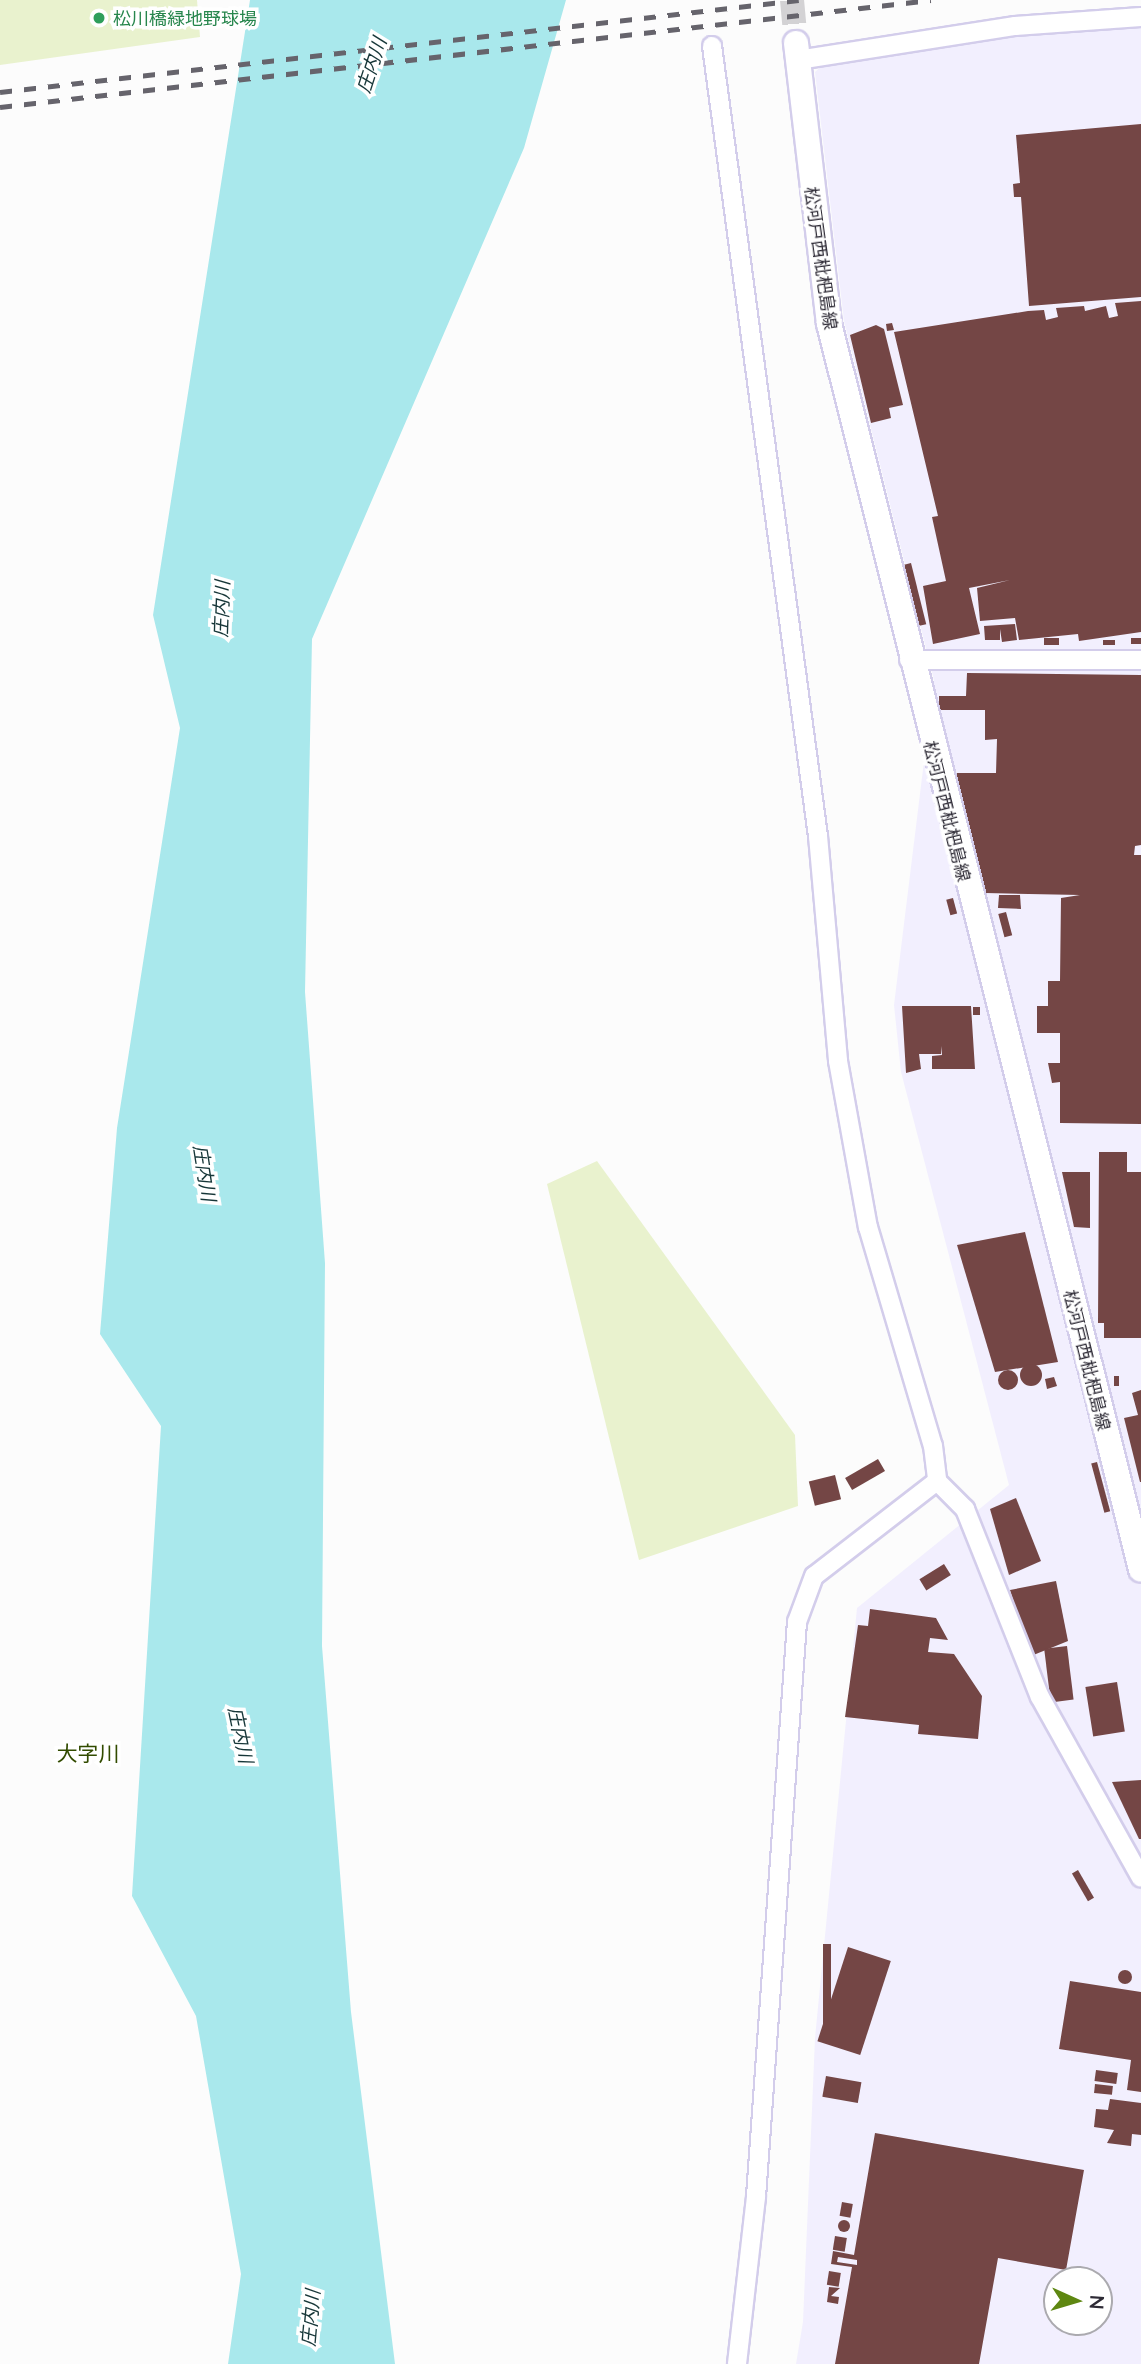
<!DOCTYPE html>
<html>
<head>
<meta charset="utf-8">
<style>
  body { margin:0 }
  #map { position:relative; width:1141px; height:2364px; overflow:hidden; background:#fcfcfc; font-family:Lato,"Noto Sans JP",sans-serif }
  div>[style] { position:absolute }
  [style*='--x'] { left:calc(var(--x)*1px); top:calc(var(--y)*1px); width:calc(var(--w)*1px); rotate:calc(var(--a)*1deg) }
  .built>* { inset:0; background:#f2effe }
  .green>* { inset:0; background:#e9f2ce }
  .water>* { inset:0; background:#a9e8ec }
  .building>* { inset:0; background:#744645; transform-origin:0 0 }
  .round { border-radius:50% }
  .secondary-tunnel>* { height:24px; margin-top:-12px; transform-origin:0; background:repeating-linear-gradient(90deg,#d3d2d4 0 24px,transparent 0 36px) }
  .roads { filter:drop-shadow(2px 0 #d3cdeb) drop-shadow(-2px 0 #d3cdeb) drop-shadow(0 2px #d3cdeb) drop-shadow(0 -2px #d3cdeb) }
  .street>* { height:18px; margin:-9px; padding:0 9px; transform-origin:9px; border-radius:9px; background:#fff }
  .secondary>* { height:24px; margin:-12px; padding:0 12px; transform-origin:12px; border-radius:12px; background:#fff }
  .rail>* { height:5px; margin-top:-2.5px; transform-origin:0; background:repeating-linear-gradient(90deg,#66646c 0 12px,transparent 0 24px) }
  .dots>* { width:19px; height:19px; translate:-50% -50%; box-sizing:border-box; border:4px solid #fff; border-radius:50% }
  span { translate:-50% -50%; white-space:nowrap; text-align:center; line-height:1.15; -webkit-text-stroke:7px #fff; paint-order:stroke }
  .leisure-label { font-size:18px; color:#27864d }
  .left { translate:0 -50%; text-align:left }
  .street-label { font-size:18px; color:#2e2b36 }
  .water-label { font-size:19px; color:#163638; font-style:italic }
  .quarter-label { font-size:21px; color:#324b00 }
  .north { position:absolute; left:1043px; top:2266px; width:70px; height:70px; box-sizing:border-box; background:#fff; border:2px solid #abaaaf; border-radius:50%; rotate:94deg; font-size:19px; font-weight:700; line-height:28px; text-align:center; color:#2e2b36 }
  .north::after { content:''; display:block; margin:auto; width:24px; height:32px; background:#5e8711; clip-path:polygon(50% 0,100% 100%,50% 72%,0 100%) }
</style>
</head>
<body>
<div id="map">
  <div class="built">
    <i style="clip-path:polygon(evenodd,1141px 26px,1141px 2364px,796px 2364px,803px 2322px,815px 2038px,857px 1608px,1009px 1485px,901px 1072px,894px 1005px,934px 680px,844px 321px,815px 72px,826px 62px,1004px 35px,1141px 26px,1057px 2280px,1099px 2280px,1099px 2322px,1057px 2322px,1057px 2280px)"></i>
  </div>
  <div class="green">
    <i style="clip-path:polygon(0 0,197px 0,200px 37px,0 65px)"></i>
    <i style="clip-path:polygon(597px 1161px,795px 1435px,798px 1506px,639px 1560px,547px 1184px)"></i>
  </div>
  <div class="water">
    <i style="clip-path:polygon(250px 0,566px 0,524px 148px,312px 639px,305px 992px,325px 1263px,322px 1646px,351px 2012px,395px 2364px,228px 2364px,241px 2274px,196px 2016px,132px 1896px,161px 1426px,100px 1334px,117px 1128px,180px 728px,153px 615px)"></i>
  </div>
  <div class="building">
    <i style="clip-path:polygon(1141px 124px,1141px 297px,1029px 306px,1021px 197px,1014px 197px,1013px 184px,1020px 183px,1016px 135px)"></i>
    <i style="clip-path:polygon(1141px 301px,1141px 632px,1079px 641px,1078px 634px,1019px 640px,1015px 618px,980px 621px,977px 588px,1010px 580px,969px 588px,980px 634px,933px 644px,923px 586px,946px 581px,932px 517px,938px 516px,894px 332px,1028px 311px,1044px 310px,1046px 320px,1058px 317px,1056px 308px,1084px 306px,1085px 311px,1106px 306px,1109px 318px,1118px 316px,1115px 303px)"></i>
    <i style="clip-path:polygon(892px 323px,894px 330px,887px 331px,886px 324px)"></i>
    <i style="clip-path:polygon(876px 325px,884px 329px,903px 405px,889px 408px,891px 418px,871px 423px,850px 335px)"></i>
    <i style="left:911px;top:563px;width:63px;height:7px;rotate:76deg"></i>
    <i style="clip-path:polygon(1015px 624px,1017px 640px,1002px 642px,1000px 629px,1000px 640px,985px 640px,984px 626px)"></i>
    <i style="left:1059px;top:638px;width:7px;height:15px;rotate:90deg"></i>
    <i style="left:1131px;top:638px;width:10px;height:6px"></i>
    <i style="left:1103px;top:640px;width:12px;height:5px"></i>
    <i style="clip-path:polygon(967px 673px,1141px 675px,1141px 845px,1135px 846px,1134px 855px,1141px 855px,1141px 1124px,1060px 1123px,1060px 1082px,1052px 1083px,1048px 1063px,1060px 1063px,1060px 1033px,1037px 1033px,1037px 1006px,1048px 1006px,1048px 981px,1060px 981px,1061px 898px,1080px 895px,986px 893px,956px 773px,996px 773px,997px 739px,985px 740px,985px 710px,939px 710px,939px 696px,966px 696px)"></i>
    <i style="clip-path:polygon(999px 895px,1020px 895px,1021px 909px,998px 908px)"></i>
    <i style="left:953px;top:898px;width:16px;height:7px;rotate:75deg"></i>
    <i style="left:1006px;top:912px;width:24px;height:8px;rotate:75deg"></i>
    <i style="clip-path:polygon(902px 1006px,971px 1006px,975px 1069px,932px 1069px,932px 1056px,942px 1055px,941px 1046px,941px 1054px,919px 1054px,921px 1069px,906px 1073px)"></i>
    <i style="left:973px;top:1007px;width:7px;height:8px"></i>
    <i style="clip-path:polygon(1099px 1152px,1127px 1152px,1127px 1172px,1141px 1172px,1141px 1338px,1104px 1338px,1104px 1323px,1098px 1323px)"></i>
    <i style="clip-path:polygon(1062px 1172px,1090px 1172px,1090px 1228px,1074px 1227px)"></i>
    <i style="clip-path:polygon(1025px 1232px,1058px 1362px,995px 1372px,957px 1245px)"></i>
    <i class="round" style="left:1020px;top:1364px;width:22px;height:22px"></i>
    <i class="round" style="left:998px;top:1370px;width:20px;height:20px"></i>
    <i style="left:1114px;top:1376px;width:5px;height:10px"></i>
    <i style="clip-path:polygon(1054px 1377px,1057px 1386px,1047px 1389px,1045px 1379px)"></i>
    <i style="clip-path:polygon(1141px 1390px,1141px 1482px,1140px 1482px,1124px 1418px,1138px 1415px,1132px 1393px)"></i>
    <i style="left:878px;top:1459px;width:14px;height:38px;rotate:60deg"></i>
    <i style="left:1097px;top:1462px;width:51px;height:6px;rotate:75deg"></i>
    <i style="left:835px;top:1475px;width:25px;height:27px;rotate:76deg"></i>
    <i style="clip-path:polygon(1016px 1498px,1041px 1561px,1009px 1575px,990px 1509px)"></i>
    <i style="left:944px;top:1564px;width:13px;height:29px;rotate:58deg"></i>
    <i style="clip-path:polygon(1056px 1581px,1068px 1641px,1031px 1656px,1010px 1590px)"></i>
    <i style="clip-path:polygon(870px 1609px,936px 1618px,948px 1640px,930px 1638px,928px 1652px,954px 1654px,982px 1696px,978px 1739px,918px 1734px,919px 1725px,845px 1717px,858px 1625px,868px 1626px)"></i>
    <i style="left:1067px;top:1646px;width:54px;height:23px;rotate:83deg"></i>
    <i style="left:1117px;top:1682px;width:50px;height:32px;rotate:81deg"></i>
    <i style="clip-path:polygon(1141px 1780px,1141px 1839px,1139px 1839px,1112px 1782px)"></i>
    <i style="left:1078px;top:1870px;width:32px;height:7px;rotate:60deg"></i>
    <i style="left:823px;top:1944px;width:8px;height:94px"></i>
    <i style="left:848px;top:1947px;width:45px;height:99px;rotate:18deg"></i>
    <i class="round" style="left:1118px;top:1970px;width:14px;height:14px"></i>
    <i style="clip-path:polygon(1070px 1981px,1141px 1992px,1141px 2092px,1127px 2090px,1131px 2060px,1059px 2049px)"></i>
    <i style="left:1096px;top:2070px;width:22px;height:11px;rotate:8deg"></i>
    <i style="left:826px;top:2076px;width:36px;height:21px;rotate:10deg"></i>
    <i style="left:1095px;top:2084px;width:18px;height:9px;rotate:6deg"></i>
    <i style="clip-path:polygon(1110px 2099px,1141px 2103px,1141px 2135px,1132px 2134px,1131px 2146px,1107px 2143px,1114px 2130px,1094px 2127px,1096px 2109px,1108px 2110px)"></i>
    <i style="clip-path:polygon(evenodd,875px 2133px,1084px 2170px,1066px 2270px,998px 2258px,979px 2364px,835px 2364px,852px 2267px,831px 2264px,833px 2251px,854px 2255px,875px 2133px,838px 2257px,857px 2260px,857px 2265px,837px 2262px,838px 2257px)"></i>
    <i style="left:842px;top:2202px;width:11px;height:14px;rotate:10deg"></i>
    <i class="round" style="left:838px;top:2220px;width:12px;height:12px"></i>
    <i style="left:835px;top:2236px;width:12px;height:14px;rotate:9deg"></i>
    <i style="left:829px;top:2271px;width:12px;height:14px;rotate:9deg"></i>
    <i style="clip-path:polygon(829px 2287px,840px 2288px,831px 2296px,839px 2297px,838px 2304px,827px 2302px)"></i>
  </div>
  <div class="secondary-tunnel">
    <i style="--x:792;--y:0;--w:43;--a:84.7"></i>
  </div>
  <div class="roads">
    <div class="street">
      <i style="--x:712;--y:46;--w:797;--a:82.36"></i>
      <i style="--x:818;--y:836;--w:226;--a:84.9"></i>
      <i style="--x:838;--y:1061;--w:169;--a:79.8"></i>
      <i style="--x:868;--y:1227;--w:228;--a:73.5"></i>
      <i style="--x:933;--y:1446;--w:35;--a:83"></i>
      <i style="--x:937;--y:1481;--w:155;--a:142.3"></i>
      <i style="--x:814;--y:1576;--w:49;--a:110.3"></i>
      <i style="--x:797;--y:1622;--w:576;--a:94.08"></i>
      <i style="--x:756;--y:2197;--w:168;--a:96.5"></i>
      <i style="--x:798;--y:60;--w:220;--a:-8.9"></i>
      <i style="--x:1015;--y:26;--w:126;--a:-4.1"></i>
      <i style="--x:909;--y:660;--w:232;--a:0"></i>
      <i style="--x:937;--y:1481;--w:40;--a:45"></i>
      <i style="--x:965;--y:1509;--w:202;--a:68.3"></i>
      <i style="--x:1040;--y:1697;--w:207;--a:60.8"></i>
    </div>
    <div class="secondary">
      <i style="--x:796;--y:43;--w:282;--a:83.3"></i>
      <i style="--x:829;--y:323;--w:1285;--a:75.95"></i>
    </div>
  </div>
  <div class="rail">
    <i style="--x:0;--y:92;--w:804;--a:-6.57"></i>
    <i style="--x:0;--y:107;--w:937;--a:-6.56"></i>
  </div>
  <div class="dots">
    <i style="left:99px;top:18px;background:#2e9e5b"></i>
  </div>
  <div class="leisure-label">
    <span class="left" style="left:113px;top:18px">松川橋緑地野球場</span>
  </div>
  <div class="street-label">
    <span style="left:821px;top:258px;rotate:82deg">松河戸西枇杷島線</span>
    <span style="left:947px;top:811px;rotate:76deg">松河戸西枇杷島線</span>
    <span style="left:1087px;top:1360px;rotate:76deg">松河戸西枇杷島線</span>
  </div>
  <div class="water-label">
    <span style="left:371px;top:65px;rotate:-72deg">庄内川</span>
    <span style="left:221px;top:609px;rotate:-88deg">庄内川</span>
    <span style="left:205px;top:1173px;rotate:81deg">庄内川</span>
    <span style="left:241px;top:1735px;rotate:78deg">庄内川</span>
    <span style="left:310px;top:2318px;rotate:-85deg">庄内川</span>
  </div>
  <div class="quarter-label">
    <span style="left:88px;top:1753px">大字川</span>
  </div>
  <div class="north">N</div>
</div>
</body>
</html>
